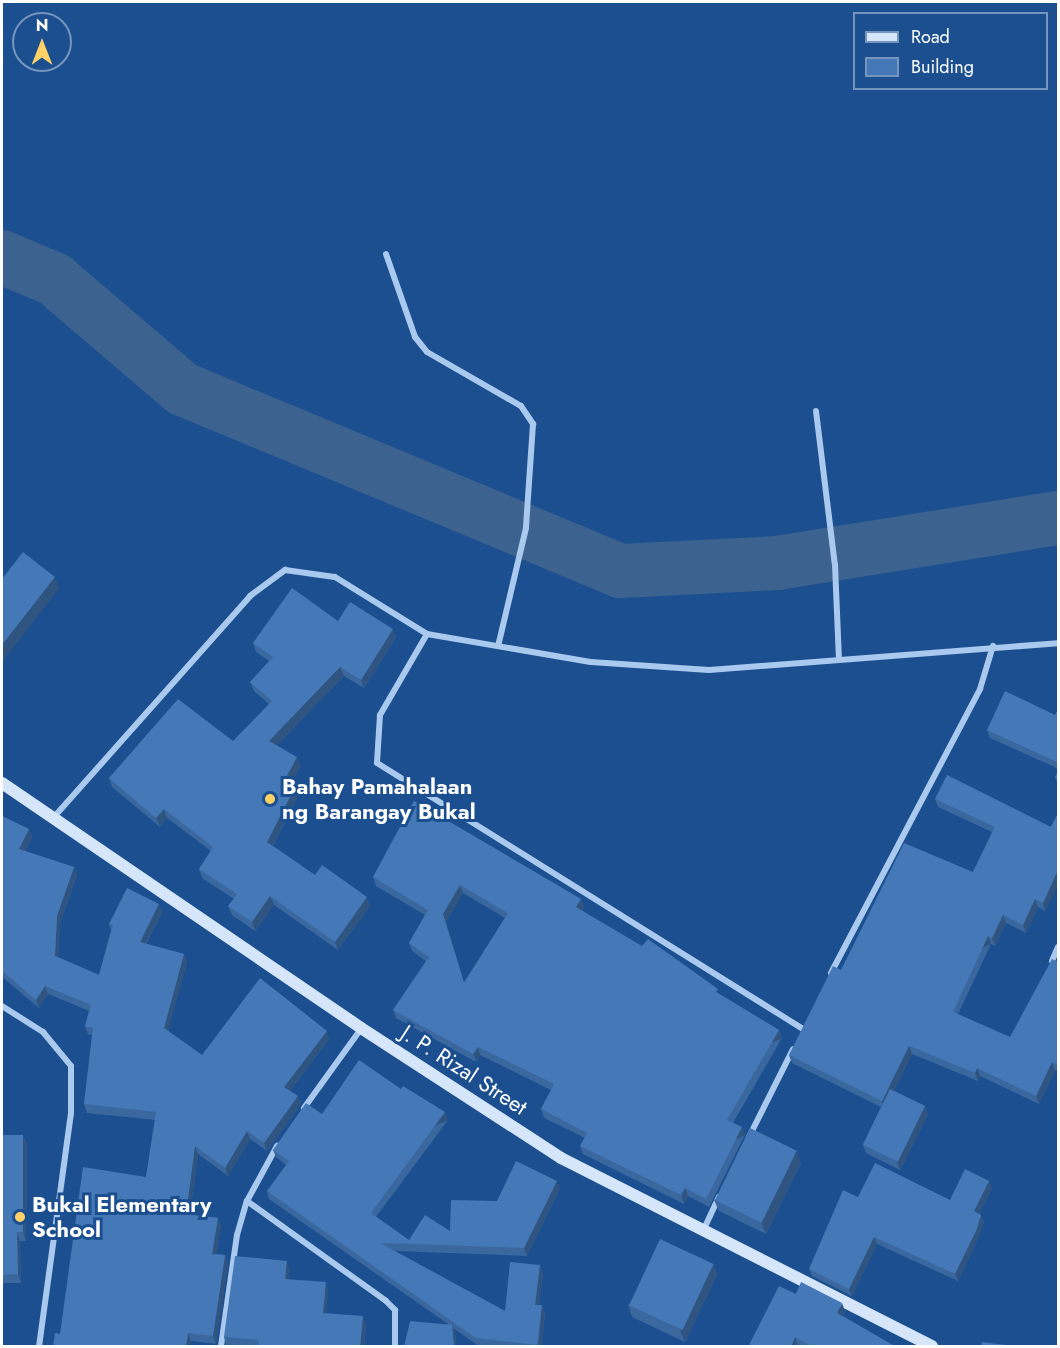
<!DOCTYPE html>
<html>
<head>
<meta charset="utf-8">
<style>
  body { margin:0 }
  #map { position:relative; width:1060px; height:1348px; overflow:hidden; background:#1b4f8f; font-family:Jost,sans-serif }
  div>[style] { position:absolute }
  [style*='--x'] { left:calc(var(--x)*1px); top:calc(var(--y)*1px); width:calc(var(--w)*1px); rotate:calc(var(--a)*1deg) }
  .river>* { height:54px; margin:-27px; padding:0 27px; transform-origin:27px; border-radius:27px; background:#3c6290 }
  .minor>* { height:6px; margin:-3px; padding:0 3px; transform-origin:3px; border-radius:3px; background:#a9c9ee }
  .secondary>* { height:12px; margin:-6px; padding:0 6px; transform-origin:6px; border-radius:6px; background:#d6e6fa }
  .wall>* { inset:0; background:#3a679d }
  .shaded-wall>* { inset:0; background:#305480; transform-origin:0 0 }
  .building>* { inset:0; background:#4478b7; transform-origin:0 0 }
  .dots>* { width:16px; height:16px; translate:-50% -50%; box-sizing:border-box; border:3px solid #1b4f8f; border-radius:50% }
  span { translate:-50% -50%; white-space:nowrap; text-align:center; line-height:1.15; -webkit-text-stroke:6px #1b4f8f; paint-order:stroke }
  .poi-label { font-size:22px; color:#fff; font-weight:700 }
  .left { translate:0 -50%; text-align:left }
  .street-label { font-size:22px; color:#fff }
  .frame { position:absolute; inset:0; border:3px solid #fff; pointer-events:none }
  .legend { position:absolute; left:853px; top:12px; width:195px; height:78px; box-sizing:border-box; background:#1b4f8f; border:2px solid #7695bc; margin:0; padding:8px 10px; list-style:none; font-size:18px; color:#fff }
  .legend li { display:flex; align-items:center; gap:12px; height:30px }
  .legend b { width:30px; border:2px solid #7695bc }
  .north { position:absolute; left:12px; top:12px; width:60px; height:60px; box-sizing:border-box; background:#1b4f8f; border:2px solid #7695bc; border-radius:50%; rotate:0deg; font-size:16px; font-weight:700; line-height:24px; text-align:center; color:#fff }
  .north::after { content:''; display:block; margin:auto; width:21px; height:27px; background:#ffd166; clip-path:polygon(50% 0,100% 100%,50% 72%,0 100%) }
</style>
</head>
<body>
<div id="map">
  <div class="river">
    <i style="--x:2;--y:257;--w:56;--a:22.9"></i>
    <i style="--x:54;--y:279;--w:170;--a:40.5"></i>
    <i style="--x:183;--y:389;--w:474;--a:22.6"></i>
    <i style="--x:621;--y:571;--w:156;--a:-2.9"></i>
    <i style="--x:777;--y:563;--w:285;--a:-9.1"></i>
  </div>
  <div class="minor">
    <i style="--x:386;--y:254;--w:88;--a:70.7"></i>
    <i style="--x:415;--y:337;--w:19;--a:51"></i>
    <i style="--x:427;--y:352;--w:108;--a:29.9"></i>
    <i style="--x:521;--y:406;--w:22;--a:56"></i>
    <i style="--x:533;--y:424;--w:104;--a:93.9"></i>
    <i style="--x:526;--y:528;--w:121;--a:103.3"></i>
    <i style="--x:816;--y:411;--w:155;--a:83"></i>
    <i style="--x:835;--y:565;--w:94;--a:87.6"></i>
    <i style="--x:427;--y:634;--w:94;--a:120.1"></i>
    <i style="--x:380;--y:715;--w:48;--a:93.6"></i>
    <i style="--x:377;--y:763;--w:502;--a:31.98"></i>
    <i style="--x:54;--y:817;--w:295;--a:-48.4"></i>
    <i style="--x:250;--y:596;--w:44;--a:-36.6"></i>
    <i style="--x:285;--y:570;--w:50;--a:8"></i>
    <i style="--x:335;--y:577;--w:108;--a:31.8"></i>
    <i style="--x:427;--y:634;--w:166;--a:9.7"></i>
    <i style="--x:591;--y:662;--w:118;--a:3.9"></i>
    <i style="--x:709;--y:670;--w:350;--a:-4.4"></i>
    <i style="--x:1052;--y:961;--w:15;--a:-67"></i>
    <i style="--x:831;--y:973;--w:321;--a:-62.3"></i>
    <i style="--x:980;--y:689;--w:45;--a:-73.2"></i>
    <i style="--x:2;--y:1006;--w:49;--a:32.4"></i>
    <i style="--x:43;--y:1032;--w:44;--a:50.5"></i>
    <i style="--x:71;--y:1066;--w:47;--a:90"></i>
    <i style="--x:71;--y:1113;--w:235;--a:97.8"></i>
    <i style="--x:304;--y:1108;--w:97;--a:-54.2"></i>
    <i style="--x:749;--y:1137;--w:98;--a:-63.4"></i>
    <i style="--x:247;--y:1201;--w:171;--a:35.7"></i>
    <i style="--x:386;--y:1301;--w:13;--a:45"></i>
    <i style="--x:395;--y:1310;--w:36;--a:90"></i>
    <i style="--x:703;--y:1231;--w:38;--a:-65"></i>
    <i style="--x:221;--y:1346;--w:112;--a:-81.8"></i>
    <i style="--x:237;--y:1235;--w:35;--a:-74"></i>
    <i style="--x:247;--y:1201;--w:63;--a:-61.4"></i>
  </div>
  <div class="secondary">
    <i style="--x:2;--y:783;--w:435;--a:34.3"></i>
    <i style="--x:361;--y:1028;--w:239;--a:33"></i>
    <i style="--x:561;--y:1158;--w:416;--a:26.9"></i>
  </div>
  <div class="wall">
    <i style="clip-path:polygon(338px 621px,396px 637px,364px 688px,344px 676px,277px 745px,301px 766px,289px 786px,297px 798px,273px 846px,315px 875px,370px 906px,338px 950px,274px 905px,255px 931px,232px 915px,228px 906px,234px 899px,202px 878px,199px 869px,211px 851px,167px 818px,160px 827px,112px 787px,109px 778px,233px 741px,269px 704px,254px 691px,250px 682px,269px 661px,256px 652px,253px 643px)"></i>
    <i style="clip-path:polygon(1059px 708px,1059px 769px,990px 738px,987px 730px,1055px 715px)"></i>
    <i style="clip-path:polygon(1059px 770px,1059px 786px,1055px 777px)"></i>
    <i style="clip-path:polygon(935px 799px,1051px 827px,1059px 811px,1059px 883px,1045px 911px,1038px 907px,1026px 933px,1006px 923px,995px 946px,991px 944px,958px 1014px,1010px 1037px,1059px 962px,1059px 1072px,1055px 1070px,1039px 1104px,980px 1076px,978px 1081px,912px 1054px,894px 1091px,925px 1106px,928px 1114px,900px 1170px,866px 1153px,863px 1145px,881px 1107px,792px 1063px,789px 1055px,841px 970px,973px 872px,992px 832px,938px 807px)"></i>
    <i style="clip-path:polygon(evenodd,414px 801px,581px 899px,584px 907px,582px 911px,779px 1030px,782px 1038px,733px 1123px,742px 1127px,745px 1135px,709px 1207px,688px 1196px,684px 1204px,583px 1154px,580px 1146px,585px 1138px,544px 1118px,541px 1109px,551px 1090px,480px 1055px,476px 1062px,396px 1018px,393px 1010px,426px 961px,412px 951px,409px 943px,425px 915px,376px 886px,373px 877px,414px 801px,463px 893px,505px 918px,464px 982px,446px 922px,463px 893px)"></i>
    <i style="clip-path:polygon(2px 816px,29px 829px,32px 837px,25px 851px,74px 867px,77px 875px,60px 924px,58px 957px,99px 975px,111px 930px,109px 924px,162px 913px,146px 944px,184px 954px,187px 962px,168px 1031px,202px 1055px,329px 1039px,290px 1091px,301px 1104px,267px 1151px,250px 1139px,228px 1176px,198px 1154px,190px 1214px,218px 1218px,221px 1226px,216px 1254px,225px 1255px,228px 1263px,216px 1344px,191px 1341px,60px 1334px,146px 1177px,155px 1120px,87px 1113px,84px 1104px,92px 1035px,88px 1034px,85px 1026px,89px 1011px,48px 994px,39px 1008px,2px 977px)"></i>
    <i style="clip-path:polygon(401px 1089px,448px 1120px,376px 1217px,409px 1240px,450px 1231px,497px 1201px,560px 1188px,527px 1256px,395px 1251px,505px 1311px,543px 1273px,539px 1305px,545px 1313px,541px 1347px,479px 1346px,453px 1328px,455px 1332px,456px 1347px,404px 1347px,448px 1324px,269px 1199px,267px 1191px,286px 1165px,276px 1157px,273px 1150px,322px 1114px)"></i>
    <i style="clip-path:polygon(2px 1135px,23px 1135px,27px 1144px,26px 1241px,20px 1241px,21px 1283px,2px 1283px)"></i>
    <i style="clip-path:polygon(801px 1163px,766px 1234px,719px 1211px,714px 1200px)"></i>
    <i style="clip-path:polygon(989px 1181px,992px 1188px,979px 1214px,981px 1215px,984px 1222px,979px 1236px,958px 1281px,877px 1244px,852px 1296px,812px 1276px,809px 1269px)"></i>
    <i style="clip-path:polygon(713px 1264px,717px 1275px,685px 1342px,632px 1317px,628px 1305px)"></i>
    <i style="clip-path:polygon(290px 1269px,288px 1279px,328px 1290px,326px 1313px,366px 1324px,364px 1347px,242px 1347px,226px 1345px,224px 1337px)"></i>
    <i style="clip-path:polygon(796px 1294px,845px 1311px,843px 1316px,896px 1347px,800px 1347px,798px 1345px,798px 1347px,748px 1347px)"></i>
  </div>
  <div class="shaded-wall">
    <i style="clip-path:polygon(55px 577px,59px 589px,2px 662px,2px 645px)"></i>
    <i style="clip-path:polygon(393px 629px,396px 637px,364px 688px,361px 680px)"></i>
    <i style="clip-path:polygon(340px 667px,344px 676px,272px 750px,269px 741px)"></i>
    <i style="clip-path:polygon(297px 757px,301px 766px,287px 792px,283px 783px)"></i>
    <i style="clip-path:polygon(294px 789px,297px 798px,270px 851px,267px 842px)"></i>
    <i style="clip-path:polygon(164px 809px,167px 818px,160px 827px,156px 818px)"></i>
    <i style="clip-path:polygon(29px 829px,32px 837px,22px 857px,19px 849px)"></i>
    <i style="clip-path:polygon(74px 867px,77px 875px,60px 924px,58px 964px,55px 956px,57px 916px)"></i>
    <i style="clip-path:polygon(1059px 868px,1059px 883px,1045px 911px,1043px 903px)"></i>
    <i style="clip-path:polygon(460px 885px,463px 893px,446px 922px,467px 991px,443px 914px)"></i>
    <i style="clip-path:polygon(270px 896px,274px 905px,255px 931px,252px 922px)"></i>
    <i style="clip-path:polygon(367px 897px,370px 906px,338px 950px,335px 942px)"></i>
    <i style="clip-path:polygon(581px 899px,584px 907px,579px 915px,576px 907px)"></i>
    <i style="clip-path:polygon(1035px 899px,1038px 907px,1026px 933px,1023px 925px)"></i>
    <i style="clip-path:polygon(159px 904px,162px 913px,142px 950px,140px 942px)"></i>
    <i style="clip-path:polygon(1003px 915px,1006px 923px,995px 946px,992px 938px)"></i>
    <i style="left:988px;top:936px;width:9px;height:84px;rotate:69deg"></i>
    <i style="clip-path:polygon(184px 954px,187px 962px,167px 1036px,164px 1028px)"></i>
    <i style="clip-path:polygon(45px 986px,48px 994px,39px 1008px,36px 1000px)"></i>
    <i style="left:779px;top:1030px;width:9px;height:104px;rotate:69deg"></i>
    <i style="clip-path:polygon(327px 1031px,329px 1039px,287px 1095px,284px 1087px)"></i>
    <i style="clip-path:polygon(909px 1046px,912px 1054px,885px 1109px,882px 1101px)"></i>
    <i style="clip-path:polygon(478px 1047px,480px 1055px,476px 1062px,473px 1054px)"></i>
    <i style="clip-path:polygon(1052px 1062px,1055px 1070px,1039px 1104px,1036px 1096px)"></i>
    <i style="clip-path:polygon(977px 1068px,980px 1076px,978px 1081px,975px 1073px)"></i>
    <i style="clip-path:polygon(298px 1096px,301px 1104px,267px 1151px,264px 1143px)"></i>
    <i style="clip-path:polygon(925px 1106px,928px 1114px,900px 1170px,897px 1162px)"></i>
    <i style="left:445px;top:1112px;width:9px;height:125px;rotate:69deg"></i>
    <i style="left:742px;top:1127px;width:9px;height:80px;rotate:69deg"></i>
    <i style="clip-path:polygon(247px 1131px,250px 1139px,228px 1176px,225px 1168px)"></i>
    <i style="clip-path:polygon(23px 1135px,27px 1144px,26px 1241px,23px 1232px)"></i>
    <i style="clip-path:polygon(195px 1146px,198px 1154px,189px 1222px,186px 1214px)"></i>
    <i style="clip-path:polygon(797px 1151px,801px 1163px,766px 1234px,761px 1222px)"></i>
    <i style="clip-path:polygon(557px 1181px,560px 1188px,527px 1256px,524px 1248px)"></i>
    <i style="clip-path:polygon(989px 1181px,992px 1188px,977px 1218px,974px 1211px)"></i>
    <i style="clip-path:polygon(685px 1188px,688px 1196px,684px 1204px,681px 1195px)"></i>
    <i style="clip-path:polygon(981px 1215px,984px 1222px,979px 1236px,958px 1281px,955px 1274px)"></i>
    <i style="clip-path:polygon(218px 1218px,221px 1226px,215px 1262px,212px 1254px)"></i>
    <i style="clip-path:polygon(17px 1232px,20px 1241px,21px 1283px,18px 1274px)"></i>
    <i style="clip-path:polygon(874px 1237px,877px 1244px,852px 1296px,849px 1289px)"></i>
    <i style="clip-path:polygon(225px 1255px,228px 1263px,216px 1344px,213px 1336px)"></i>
    <i style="clip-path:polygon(287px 1261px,290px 1269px,288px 1287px,285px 1279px)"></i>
    <i style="clip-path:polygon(713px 1264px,717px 1275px,685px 1342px,680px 1331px)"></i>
    <i style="clip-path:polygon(540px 1265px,543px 1273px,538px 1312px,535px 1305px)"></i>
    <i style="clip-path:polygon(326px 1282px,328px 1290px,326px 1321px,323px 1313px)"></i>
    <i style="clip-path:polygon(842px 1303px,845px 1311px,840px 1321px,837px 1313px)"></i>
    <i style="clip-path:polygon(542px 1305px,545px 1313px,541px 1347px,538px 1347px)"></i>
    <i style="clip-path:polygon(363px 1316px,366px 1324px,364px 1347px,360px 1347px)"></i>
    <i style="clip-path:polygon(452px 1325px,455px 1332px,456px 1347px,454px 1347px)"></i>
    <i style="clip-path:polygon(188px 1333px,191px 1341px,191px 1347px,186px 1347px)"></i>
    <i style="clip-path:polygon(795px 1337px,798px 1347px,791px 1347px)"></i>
  </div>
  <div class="building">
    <i style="clip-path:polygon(23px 552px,55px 577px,2px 645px,2px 579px)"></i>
    <i style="clip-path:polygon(292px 588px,338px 621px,350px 602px,393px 629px,361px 680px,340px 667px,269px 741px,297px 757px,283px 783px,294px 789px,267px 842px,315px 875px,322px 865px,367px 897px,335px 942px,270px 896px,252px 922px,228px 906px,237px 894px,199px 869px,213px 847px,164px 809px,156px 818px,109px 778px,178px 699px,233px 741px,272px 701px,250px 682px,273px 657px,253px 643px)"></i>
    <i style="clip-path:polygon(1005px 691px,1055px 715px,1059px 708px,1059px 763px,987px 730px)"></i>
    <i style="clip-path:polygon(1059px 770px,1059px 779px,1055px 777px)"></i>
    <i style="clip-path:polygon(947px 775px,1051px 827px,1059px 811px,1059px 868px,1043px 903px,1035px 899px,1023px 925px,1003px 915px,992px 938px,988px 936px,953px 1012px,1010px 1037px,1052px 959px,1059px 962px,1059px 1065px,1052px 1062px,1036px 1096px,977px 1068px,975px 1073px,909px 1046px,882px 1101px,789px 1055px,833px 966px,841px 970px,904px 843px,973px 872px,995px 827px,935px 799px)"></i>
    <i style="clip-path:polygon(evenodd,414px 801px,581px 899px,576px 907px,642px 946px,648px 939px,718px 989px,716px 992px,779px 1030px,727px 1120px,742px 1127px,706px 1199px,685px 1188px,681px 1195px,580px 1146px,587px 1133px,541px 1109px,554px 1084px,478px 1047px,473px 1054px,393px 1010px,429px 957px,409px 943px,428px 910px,373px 877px,414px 801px,460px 885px,508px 913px,464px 983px,443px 914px,460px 885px)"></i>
    <i style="clip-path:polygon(2px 816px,29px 829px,19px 849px,74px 867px,57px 916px,55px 956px,99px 975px,113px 925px,109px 924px,127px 888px,159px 904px,140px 942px,184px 954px,164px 1028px,202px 1055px,260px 978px,327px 1031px,284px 1087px,298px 1096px,264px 1143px,247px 1131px,225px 1168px,195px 1146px,186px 1214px,218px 1218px,212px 1254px,225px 1255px,213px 1336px,188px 1333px,186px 1347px,53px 1347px,55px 1333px,60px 1334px,83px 1167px,146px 1177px,156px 1112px,84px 1104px,93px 1028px,85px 1026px,91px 1005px,45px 986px,36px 1000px,2px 971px)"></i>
    <i style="clip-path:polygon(359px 1060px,401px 1089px,403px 1086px,445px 1112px,371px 1213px,409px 1240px,425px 1215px,450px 1231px,451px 1200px,497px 1201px,516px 1161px,557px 1181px,524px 1248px,380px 1243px,505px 1311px,510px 1262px,540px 1265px,535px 1305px,542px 1305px,537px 1345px,476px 1338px,267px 1191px,289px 1161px,273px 1150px,306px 1103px,322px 1114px)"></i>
    <i style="left:890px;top:1089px;width:39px;height:62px;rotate:26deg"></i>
    <i style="left:750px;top:1128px;width:52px;height:80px;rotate:26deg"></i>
    <i style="clip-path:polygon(2px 1135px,23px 1135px,23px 1232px,17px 1232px,18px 1274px,2px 1275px)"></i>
    <i style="clip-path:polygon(875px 1163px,950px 1200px,965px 1169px,989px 1181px,974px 1211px,981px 1215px,977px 1229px,955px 1274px,874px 1237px,849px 1289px,809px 1269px,843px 1190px,858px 1197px)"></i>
    <i style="left:660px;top:1239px;width:59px;height:73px;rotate:25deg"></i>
    <i style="clip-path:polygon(235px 1256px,287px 1261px,285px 1279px,326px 1282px,323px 1313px,363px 1316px,360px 1347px,258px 1347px,259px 1340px,224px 1337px)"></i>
    <i style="clip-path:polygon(801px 1282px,842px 1303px,837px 1313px,896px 1347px,813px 1347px,795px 1337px,791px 1347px,748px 1347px,779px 1286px,796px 1294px)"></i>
    <i style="clip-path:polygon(410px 1321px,452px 1325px,454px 1347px,404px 1347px)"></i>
    <i style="clip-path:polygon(982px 1342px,1021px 1347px,983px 1347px,981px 1345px)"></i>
  </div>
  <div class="dots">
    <i style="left:270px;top:799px;background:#ffd166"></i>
    <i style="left:20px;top:1217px;background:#ffd166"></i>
  </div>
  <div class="poi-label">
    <span class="left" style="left:282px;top:799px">Bahay Pamahalaan<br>ng Barangay Bukal</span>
    <span class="left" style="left:32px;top:1217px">Bukal Elementary<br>School</span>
  </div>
  <div class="street-label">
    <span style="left:464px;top:1070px;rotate:33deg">J. P. Rizal Street</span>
  </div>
  <div class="frame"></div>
  <ul class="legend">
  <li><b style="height:8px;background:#d6e6fa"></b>Road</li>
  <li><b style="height:16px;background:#4478b7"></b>Building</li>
  </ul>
  <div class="north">N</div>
</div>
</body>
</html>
